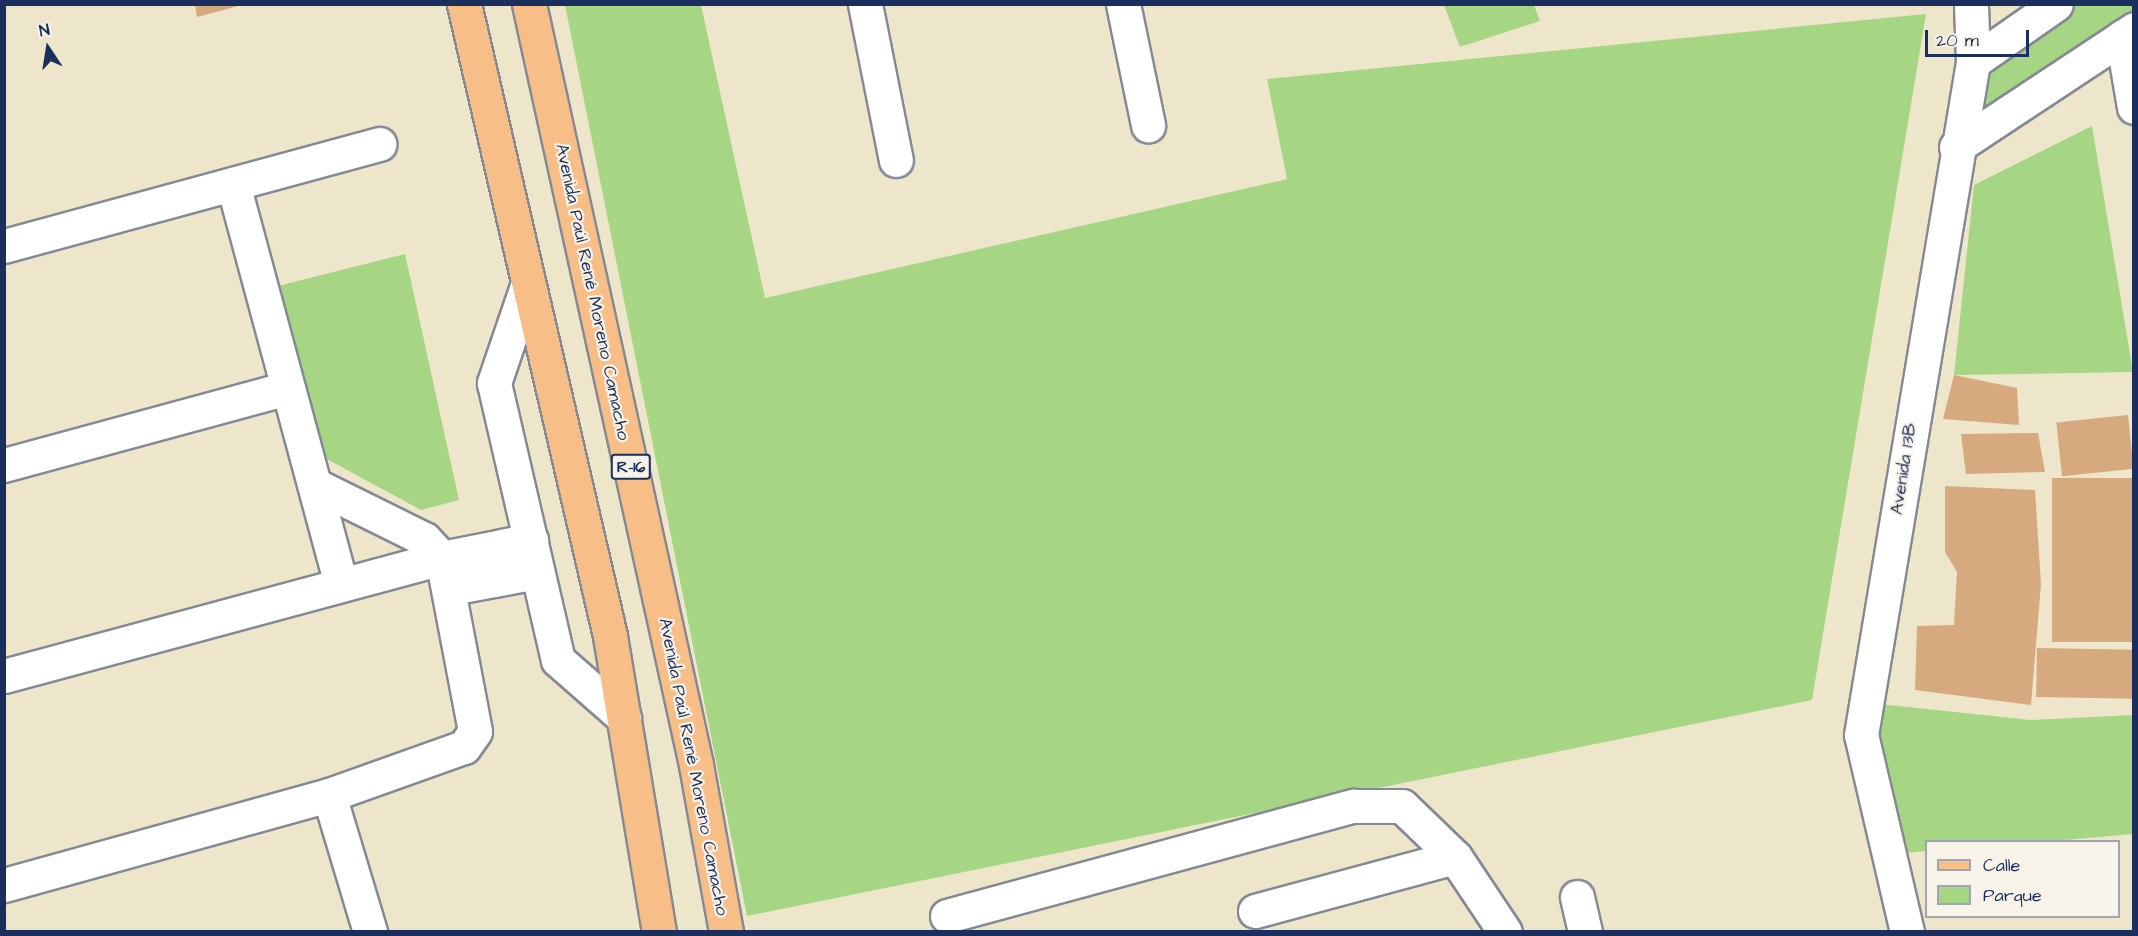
<!DOCTYPE html>
<html>
<head>
<meta charset="utf-8">
<style>
  body { margin:0 }
  #map { position:relative; width:2138px; height:936px; overflow:hidden; background:#eee6cb; font-family:"Architects Daughter",sans-serif }
  div>[style] { position:absolute }
  [style*='--x'] { left:calc(var(--x)*1px); top:calc(var(--y)*1px); width:calc(var(--w)*1px); rotate:calc(var(--a)*1deg) }
  .green>* { inset:0; background:#a6d684 }
  .building>* { inset:0; background:#d7a97f; transform-origin:0 0 }
  .roads { filter:drop-shadow(2px 0 #848a94) drop-shadow(-2px 0 #848a94) drop-shadow(0 2px #848a94) drop-shadow(0 -2px #848a94) }
  .minor>* { height:33px; margin:-16.5px; padding:0 16.5px; transform-origin:16.5px; border-radius:16.5px; background:#fff }
  .major>* { height:33px; margin:-16.5px; padding:0 16.5px; transform-origin:16.5px; border-radius:16.5px; background:#f7be87 }
  span { translate:-50% -50%; white-space:nowrap; text-align:center; line-height:1.15; -webkit-text-stroke:4.5px #f7f3e8; paint-order:stroke }
  .shield-label span { padding:2px 4px; background:#f7f3e8; border:2px solid; border-radius:4px; -webkit-text-stroke-width:0 }
  .shield-label { font-size:16px; color:#1b2f5e; font-weight:700 }
  .street-label { font-size:18px; color:#1b2f5e }
  .frame { position:absolute; inset:0; border:6px solid #1b2f5e; pointer-events:none }
  .legend { position:absolute; left:1925px; top:840px; width:195px; height:78px; box-sizing:border-box; background:#f7f3e8; border:2px solid #9fa5b1; margin:0; padding:8px 10px; list-style:none; font-size:18px; color:#1b2f5e }
  .legend li { display:flex; align-items:center; gap:12px; height:30px }
  .legend b { width:30px; border:2px solid #9fa5b1 }
  .north { position:absolute; left:18px; top:18px; width:60px; height:60px; -webkit-text-stroke:4px #f7f3e8; paint-order:stroke; rotate:348deg; font-size:16px; font-weight:700; line-height:24px; text-align:center; color:#1b2f5e }
  .north::after { content:''; display:block; margin:auto; width:21px; height:27px; background:#1b2f5e; clip-path:polygon(50% 0,100% 100%,50% 72%,0 100%) }
  .scale { position:absolute; left:1925px; top:30px; width:104px; height:27px; box-sizing:border-box; border:3px solid #1b2f5e; border-top:0; padding-left:8px; font-size:18px; line-height:21px; white-space:nowrap; color:#1b2f5e; -webkit-text-stroke:4px #f7f3e8; paint-order:stroke }
</style>
</head>
<body>
<div id="map">
  <div class="green">
    <i style="clip-path:polygon(565px 5px,701px 5px,765px 298px,1287px 179px,1267px 79px,1926px 14px,1812px 700px,747px 916px)"></i>
    <i style="clip-path:polygon(1444px 5px,1534px 5px,1540px 21px,1460px 47px)"></i>
    <i style="clip-path:polygon(2067px 5px,2133px 5px,2133px 22px,1963px 136px,1979px 66px)"></i>
    <i style="clip-path:polygon(2092px 126px,2133px 372px,1954px 375px,1974px 185px)"></i>
    <i style="clip-path:polygon(405px 254px,459px 500px,421px 510px,325px 458px,274px 287px)"></i>
    <i style="clip-path:polygon(1880px 704px,2030px 720px,2133px 715px,2133px 834px,2043px 842px,1926px 842px,1926px 851px,1906px 853px,1876px 734px)"></i>
  </div>
  <div class="building">
    <i style="clip-path:polygon(195px 5px,242px 5px,197px 17px)"></i>
    <i style="clip-path:polygon(1954px 375px,2017px 388px,2019px 425px,1943px 419px)"></i>
    <i style="left:2128px;top:415px;width:54px;height:72px;rotate:84deg"></i>
    <i style="clip-path:polygon(2038px 433px,2045px 472px,1966px 474px,1961px 434px)"></i>
    <i style="left:2052px;top:478px;width:82px;height:164px"></i>
    <i style="clip-path:polygon(1945px 486px,2035px 490px,2041px 584px,2031px 705px,1915px 690px,1917px 626px,1954px 625px,1957px 572px,1945px 552px)"></i>
    <i style="left:2037px;top:648px;width:97px;height:49px;rotate:1deg"></i>
  </div>
  <div class="roads">
    <div class="minor">
      <i style="--x:865;--y:4;--w:159;--a:78.8"></i>
      <i style="--x:1123;--y:4;--w:124;--a:78.3"></i>
      <i style="--x:2122;--y:37;--w:71;--a:80.3"></i>
      <i style="--x:1973;--y:62;--w:101;--a:-34.9"></i>
      <i style="--x:1956;--y:147;--w:214;--a:-33.5"></i>
      <i style="--x:233;--y:184;--w:414;--a:74.9"></i>
      <i style="--x:4;--y:246;--w:389;--a:-15.2"></i>
      <i style="--x:528;--y:283;--w:106;--a:108.8"></i>
      <i style="--x:494;--y:383;--w:284;--a:77"></i>
      <i style="--x:558;--y:660;--w:88;--a:41.3"></i>
      <i style="--x:4;--y:465;--w:294;--a:-15.2"></i>
      <i style="--x:451;--y:588;--w:87;--a:-10.5"></i>
      <i style="--x:4;--y:676;--w:454;--a:-15.1"></i>
      <i style="--x:442;--y:558;--w:91;--a:-11.4"></i>
      <i style="--x:329;--y:795;--w:143;--a:73.3"></i>
      <i style="--x:4;--y:885;--w:337;--a:-15.5"></i>
      <i style="--x:329;--y:795;--w:143;--a:-19.6"></i>
      <i style="--x:464;--y:747;--w:19;--a:-55"></i>
      <i style="--x:475;--y:731;--w:176;--a:-100.8"></i>
      <i style="--x:442;--y:558;--w:26;--a:-133"></i>
      <i style="--x:424;--y:539;--w:122;--a:-153.6"></i>
      <i style="--x:1577;--y:897;--w:36;--a:77"></i>
      <i style="--x:1255;--y:911;--w:207;--a:-15.1"></i>
      <i style="--x:947;--y:916;--w:421;--a:-15.2"></i>
      <i style="--x:1353;--y:806;--w:49;--a:0"></i>
      <i style="--x:1402;--y:806;--w:74;--a:43.9"></i>
      <i style="--x:1455;--y:857;--w:90;--a:56.3"></i>
      <i style="--x:1907;--y:932;--w:202;--a:-103.1"></i>
      <i style="--x:1861;--y:735;--w:682;--a:-80.55"></i>
      <i style="--x:1973;--y:62;--w:58;--a:-92"></i>
    </div>
    <div class="major">
      <i style="--x:464;--y:4;--w:649;--a:76.99"></i>
      <i style="--x:610;--y:636;--w:300;--a:80.6"></i>
      <i style="--x:529;--y:4;--w:779;--a:77.62"></i>
      <i style="--x:696;--y:765;--w:170;--a:79.8"></i>
    </div>
  </div>
  <div class="shield-label">
    <span style="left:631px;top:467px">R-16</span>
  </div>
  <div class="street-label">
    <span style="left:592px;top:292px;rotate:78deg">Avenida Paúl René Moreno Camacho</span>
    <span style="left:1904px;top:469px;rotate:-81deg">Avenida 13B</span>
    <span style="left:693px;top:767px;rotate:79deg">Avenida Paúl René Moreno Camacho</span>
  </div>
  <div class="frame"></div>
  <ul class="legend">
  <li><b style="height:8px;background:#f7be87"></b>Calle</li>
  <li><b style="height:16px;background:#a6d684"></b>Parque</li>
  </ul>
  <div class="north">N</div>
  <div class="scale">20 m</div>
</div>
</body>
</html>
